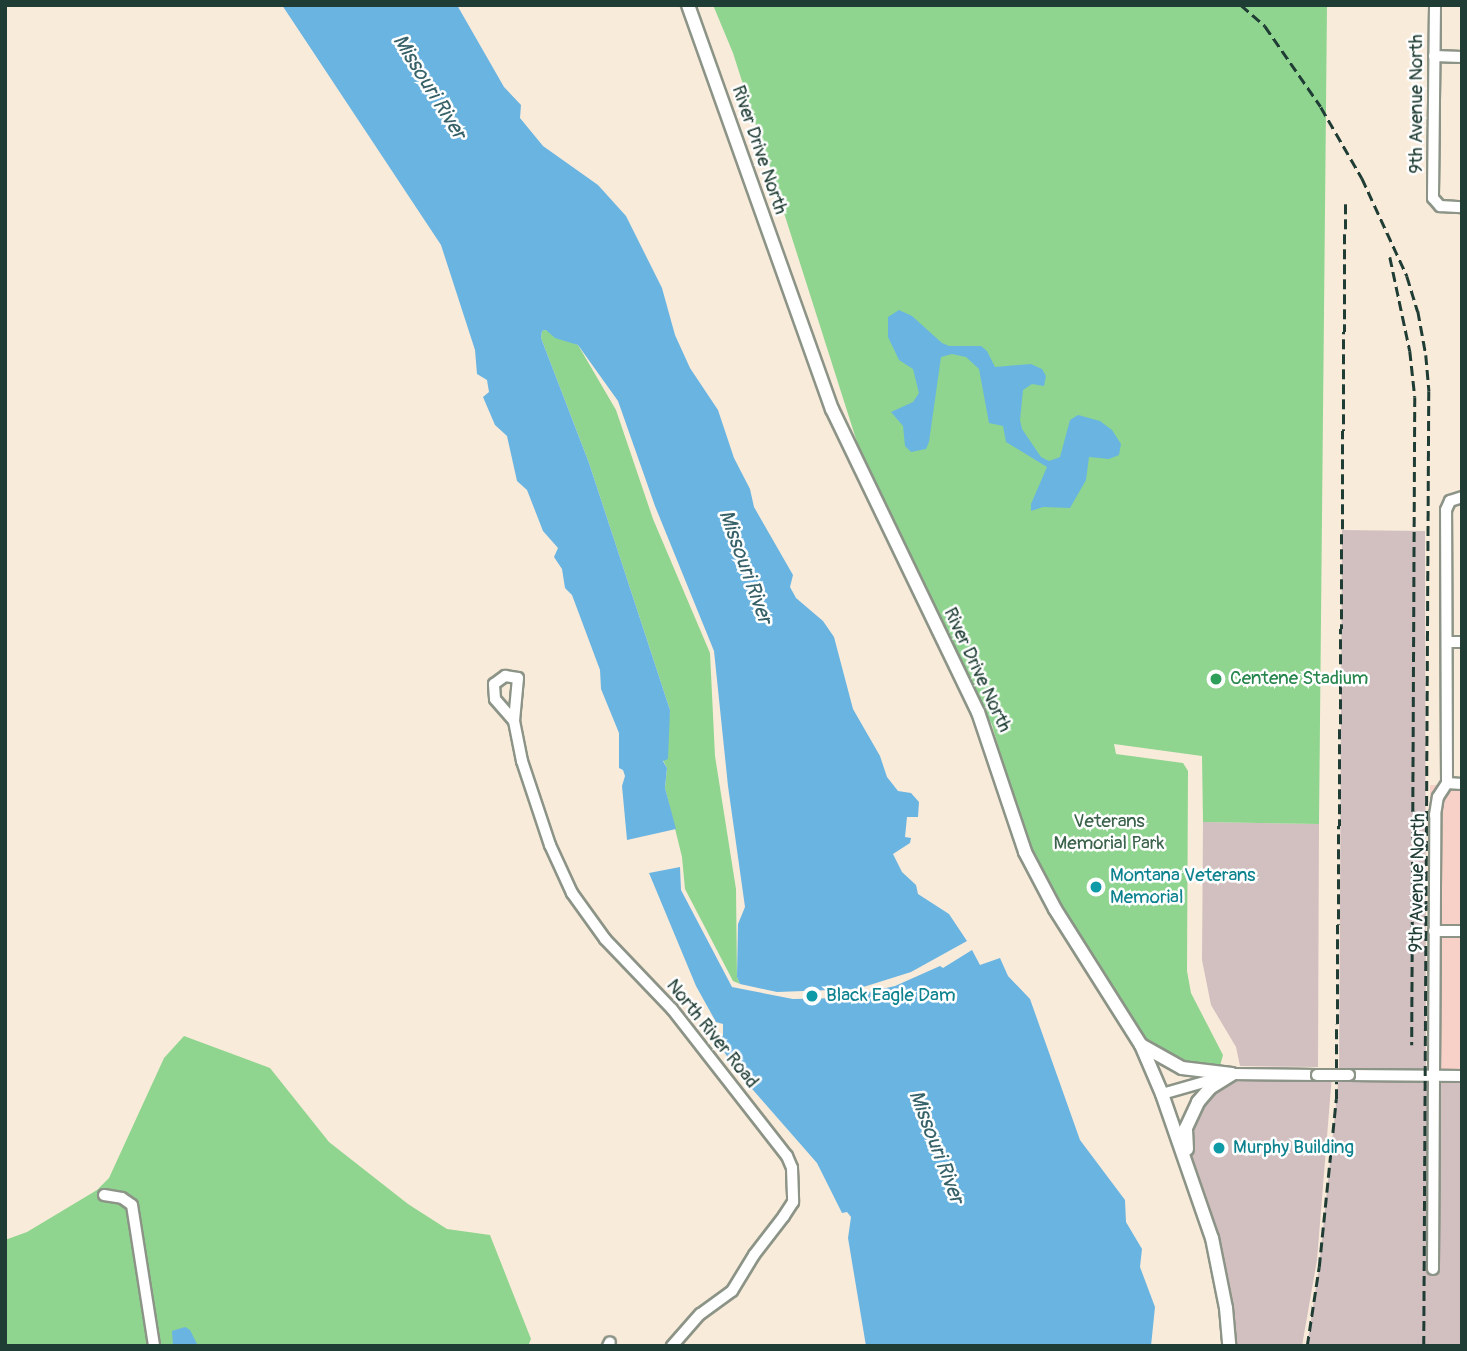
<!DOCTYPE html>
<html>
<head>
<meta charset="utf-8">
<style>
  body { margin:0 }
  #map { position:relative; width:1467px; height:1351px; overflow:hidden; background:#f9ebda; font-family:Pangolin,sans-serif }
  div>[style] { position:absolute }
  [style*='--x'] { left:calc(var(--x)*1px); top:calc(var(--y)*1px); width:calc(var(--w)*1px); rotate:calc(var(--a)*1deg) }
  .built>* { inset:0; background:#f7d1c7; transform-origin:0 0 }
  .industrial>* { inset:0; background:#d2bfc0 }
  .green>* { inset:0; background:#8fd58f }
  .water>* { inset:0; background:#6ab4e2 }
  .roads { filter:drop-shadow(2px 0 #8c9487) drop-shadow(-2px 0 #8c9487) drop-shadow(0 2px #8c9487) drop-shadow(0 -2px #8c9487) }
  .minor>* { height:10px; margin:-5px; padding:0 5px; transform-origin:5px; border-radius:5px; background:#fff }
  .major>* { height:12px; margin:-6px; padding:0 6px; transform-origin:6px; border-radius:6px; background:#fff }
  .rail>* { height:2.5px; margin-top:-1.25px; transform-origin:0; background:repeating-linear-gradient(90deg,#1f3d34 0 10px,transparent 0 15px) }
  .bridges { filter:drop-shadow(2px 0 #8c9487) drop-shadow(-2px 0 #8c9487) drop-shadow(0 2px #8c9487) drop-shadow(0 -2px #8c9487) }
  .minor-bridge>* { height:10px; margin:-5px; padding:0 5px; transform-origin:5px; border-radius:5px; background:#fff }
  .dots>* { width:19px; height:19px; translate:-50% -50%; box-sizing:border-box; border:4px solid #fff; border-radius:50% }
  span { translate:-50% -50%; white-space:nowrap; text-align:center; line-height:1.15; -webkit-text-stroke:5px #fff; paint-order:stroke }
  .street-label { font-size:19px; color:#1f3d34 }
  .leisure-label { font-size:19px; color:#27864d }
  .left { translate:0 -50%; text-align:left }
  .park-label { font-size:19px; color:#3b634b }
  .culture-label { font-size:19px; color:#0d838f }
  .water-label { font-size:21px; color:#366168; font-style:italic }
  .frame { position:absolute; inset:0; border:7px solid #1f3d34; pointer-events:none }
</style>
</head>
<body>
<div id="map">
  <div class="built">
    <i style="left:1430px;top:785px;width:32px;height:291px"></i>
  </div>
  <div class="industrial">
    <i style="clip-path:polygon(1342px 530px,1425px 531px,1426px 1075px,1462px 1076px,1462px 1346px,1307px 1346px,1319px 1267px,1339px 1075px)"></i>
    <i style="clip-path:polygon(1203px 822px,1319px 824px,1318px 1067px,1240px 1066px,1236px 1047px,1211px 1005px,1202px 960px)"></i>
    <i style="clip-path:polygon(1232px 1074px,1332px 1075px,1317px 1260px,1302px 1346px,1229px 1346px,1226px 1308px,1188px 1163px,1190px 1116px)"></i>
  </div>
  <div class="green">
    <i style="clip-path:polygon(713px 5px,1327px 5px,1319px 824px,1203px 822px,1202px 756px,1114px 744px,1116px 754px,1183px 763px,1188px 771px,1187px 971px,1191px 993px,1223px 1055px,1220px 1066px,1216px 1068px,1185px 1063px,1159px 1052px,1141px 1036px,1045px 880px,1027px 844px,992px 725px,864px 464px,733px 53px)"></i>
    <i style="clip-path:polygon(546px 330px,578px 345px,616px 410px,653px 519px,710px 653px,715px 756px,736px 889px,737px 977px,740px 984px,733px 981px,685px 889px,682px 857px,665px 788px,667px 768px,663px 760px,670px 710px,589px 463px,541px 338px,542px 331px)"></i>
    <i style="clip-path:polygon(184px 1036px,270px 1068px,329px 1142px,408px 1204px,447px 1229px,490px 1235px,531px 1339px,528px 1346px,5px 1346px,5px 1240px,27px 1232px,97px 1190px,109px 1178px,164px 1058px)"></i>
  </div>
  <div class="water">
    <i style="clip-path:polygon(282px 5px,457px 5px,504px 87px,521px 105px,520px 118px,543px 146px,598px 185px,626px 216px,662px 288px,675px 335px,690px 368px,718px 410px,734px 458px,750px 489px,754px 507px,793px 575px,790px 587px,796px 598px,823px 621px,834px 637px,853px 709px,880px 756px,887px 777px,898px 791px,911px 793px,919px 802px,918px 817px,907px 817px,905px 837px,911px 838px,910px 843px,893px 854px,902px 872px,916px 885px,918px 894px,949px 914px,967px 941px,911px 972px,857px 989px,777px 992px,740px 984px,737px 977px,738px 924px,745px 907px,728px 786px,714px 651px,655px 506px,618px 401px,578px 345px,555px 338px,546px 330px,542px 331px,541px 338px,589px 463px,670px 710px,668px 759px,663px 761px,667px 768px,665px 788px,676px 829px,627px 840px,622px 786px,625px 776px,623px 770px,619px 768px,619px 733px,601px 689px,600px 670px,572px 595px,565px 588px,562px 569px,554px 557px,558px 548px,543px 531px,527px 490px,517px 481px,507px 436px,495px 425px,483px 397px,489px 392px,487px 380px,477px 374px,475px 350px,441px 245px)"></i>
    <i style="clip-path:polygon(899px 310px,912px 316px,942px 343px,949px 346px,981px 346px,987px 351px,995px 367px,1031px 364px,1042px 369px,1046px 376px,1044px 386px,1032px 384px,1023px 390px,1020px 420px,1022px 429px,1041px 457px,1049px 461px,1060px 457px,1070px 420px,1078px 415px,1100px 421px,1112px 430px,1121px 444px,1119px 455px,1109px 459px,1089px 457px,1086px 480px,1070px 508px,1043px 507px,1031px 511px,1031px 504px,1047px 467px,1006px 442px,1003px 426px,989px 423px,979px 369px,966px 357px,952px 354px,941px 357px,929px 442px,926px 449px,911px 452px,905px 446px,903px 426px,891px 412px,913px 402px,919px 393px,913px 369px,899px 360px,888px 337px,888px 317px)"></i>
    <i style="clip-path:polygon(680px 867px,681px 890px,732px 987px,793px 999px,842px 998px,895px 986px,940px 966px,943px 968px,972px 950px,980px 965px,1000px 958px,1008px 976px,1030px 999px,1080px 1140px,1125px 1200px,1126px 1222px,1142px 1249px,1140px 1267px,1155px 1307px,1151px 1346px,866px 1346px,848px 1238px,851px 1217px,847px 1212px,842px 1213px,817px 1163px,739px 1074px,716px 1040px,723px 1036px,723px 1024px,716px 1022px,696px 986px,649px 873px)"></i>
    <i style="clip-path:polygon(185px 1327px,190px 1330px,198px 1346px,173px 1346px,172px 1331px)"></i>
  </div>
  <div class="roads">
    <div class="minor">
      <i style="--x:1435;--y:5;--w:193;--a:90.6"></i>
      <i style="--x:1433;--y:198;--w:11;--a:49"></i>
      <i style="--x:1440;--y:206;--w:22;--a:3"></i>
      <i style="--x:1434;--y:56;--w:28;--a:2"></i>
      <i style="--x:1447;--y:642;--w:15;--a:0"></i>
      <i style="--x:514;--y:721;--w:29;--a:-131"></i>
      <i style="--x:495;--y:699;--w:15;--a:-94"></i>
      <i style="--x:494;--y:684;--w:14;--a:-36"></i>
      <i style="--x:505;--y:676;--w:13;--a:9"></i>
      <i style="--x:518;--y:678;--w:43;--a:95.3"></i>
      <i style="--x:514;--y:721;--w:41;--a:78.7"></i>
      <i style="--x:522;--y:761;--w:89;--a:71.6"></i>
      <i style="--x:550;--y:845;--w:53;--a:65.4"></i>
      <i style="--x:572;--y:893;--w:57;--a:54.3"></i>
      <i style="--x:605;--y:939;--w:97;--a:46.3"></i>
      <i style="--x:672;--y:1009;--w:187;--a:52"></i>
      <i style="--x:787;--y:1156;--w:13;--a:67"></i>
      <i style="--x:792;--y:1168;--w:34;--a:88"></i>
      <i style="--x:793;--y:1202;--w:17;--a:123"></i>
      <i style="--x:784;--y:1216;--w:49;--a:127.6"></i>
      <i style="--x:754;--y:1255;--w:42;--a:121.4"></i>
      <i style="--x:732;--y:1291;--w:39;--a:144"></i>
      <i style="--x:700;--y:1314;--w:43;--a:131.2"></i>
      <i style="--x:1447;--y:783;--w:15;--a:4"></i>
      <i style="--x:1434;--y:931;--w:28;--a:0"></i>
      <i style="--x:1349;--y:1075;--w:113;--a:0.5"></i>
      <i style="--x:1162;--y:1094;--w:73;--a:-15.9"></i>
      <i style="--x:1232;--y:1074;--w:85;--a:0.7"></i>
      <i style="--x:104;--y:1195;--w:18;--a:9"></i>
      <i style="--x:122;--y:1198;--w:12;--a:35"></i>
      <i style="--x:132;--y:1205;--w:143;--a:81.1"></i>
      <i style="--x:1433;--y:1269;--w:454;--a:-89.7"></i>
      <i style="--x:1435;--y:815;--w:18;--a:-81"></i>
      <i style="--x:1438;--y:797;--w:17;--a:-57"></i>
      <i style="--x:1447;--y:783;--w:273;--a:-90.2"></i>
      <i style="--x:1446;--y:510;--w:10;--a:-66"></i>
      <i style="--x:1450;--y:501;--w:13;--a:-18"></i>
      <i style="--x:608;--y:1346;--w:4;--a:-63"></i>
    </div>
    <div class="major">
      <i style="--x:688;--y:5;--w:429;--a:70.4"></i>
      <i style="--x:832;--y:409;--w:336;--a:64.3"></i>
      <i style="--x:978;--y:712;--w:148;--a:71.4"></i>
      <i style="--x:1025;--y:852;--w:64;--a:62.2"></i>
      <i style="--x:1055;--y:909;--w:161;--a:57.7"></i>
      <i style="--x:1141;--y:1045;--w:53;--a:66.8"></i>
      <i style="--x:1162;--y:1094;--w:152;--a:70.9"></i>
      <i style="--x:1212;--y:1238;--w:71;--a:78.7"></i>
      <i style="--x:1226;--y:1308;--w:38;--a:85"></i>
      <i style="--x:1141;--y:1045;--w:47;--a:29.3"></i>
      <i style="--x:1182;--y:1068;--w:50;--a:6.8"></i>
      <i style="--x:1187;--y:1149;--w:21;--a:-93"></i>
      <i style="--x:1186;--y:1128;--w:29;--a:-65"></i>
      <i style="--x:1198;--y:1102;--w:18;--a:-49"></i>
      <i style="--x:1210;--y:1088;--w:26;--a:-32"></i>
    </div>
  </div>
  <div class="rail">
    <i style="--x:1241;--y:5;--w:32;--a:41"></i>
    <i style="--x:1265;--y:26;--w:98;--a:55.3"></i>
    <i style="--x:1321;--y:107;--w:82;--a:60"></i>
    <i style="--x:1362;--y:178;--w:108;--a:65.3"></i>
    <i style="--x:1407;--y:276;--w:37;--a:73"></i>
    <i style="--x:1418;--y:311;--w:45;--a:79.7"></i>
    <i style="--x:1426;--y:355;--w:36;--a:85"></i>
    <i style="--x:1429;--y:391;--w:955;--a:90.3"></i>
    <i style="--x:1390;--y:257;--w:96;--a:78"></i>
    <i style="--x:1410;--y:351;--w:46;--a:83.8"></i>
    <i style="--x:1415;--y:397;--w:648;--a:90.27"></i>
    <i style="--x:1307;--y:1346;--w:80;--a:-81.4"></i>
    <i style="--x:1319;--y:1267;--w:169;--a:-84.2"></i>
    <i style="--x:1336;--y:1099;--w:896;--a:-89.42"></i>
  </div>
  <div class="bridges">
    <div class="minor-bridge">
      <i style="--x:1317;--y:1075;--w:32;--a:0"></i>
    </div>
  </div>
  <div class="dots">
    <i style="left:1216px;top:679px;background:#2e9e5b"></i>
    <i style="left:1096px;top:887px;background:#0f9aa8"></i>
    <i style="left:812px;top:996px;background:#0f9aa8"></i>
    <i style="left:1219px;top:1148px;background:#0f9aa8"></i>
  </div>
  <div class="street-label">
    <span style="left:1417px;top:104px;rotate:-90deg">9th Avenue North</span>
    <span style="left:759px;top:150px;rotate:71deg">River Drive North</span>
    <span style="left:977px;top:670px;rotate:65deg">River Drive North</span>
    <span style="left:1418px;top:883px;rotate:-89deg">9th Avenue North</span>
    <span style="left:712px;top:1034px;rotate:51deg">North River Road</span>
  </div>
  <div class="leisure-label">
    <span class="left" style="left:1230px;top:679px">Centene Stadium</span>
  </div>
  <div class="park-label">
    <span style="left:1109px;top:833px">Veterans<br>Memorial Park</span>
  </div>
  <div class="culture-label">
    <span class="left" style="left:1110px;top:887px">Montana Veterans<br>Memorial</span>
    <span class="left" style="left:826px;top:996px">Black Eagle Dam</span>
    <span class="left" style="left:1233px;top:1148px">Murphy Building</span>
  </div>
  <div class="water-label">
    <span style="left:429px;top:87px;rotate:58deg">Missouri River</span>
    <span style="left:745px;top:567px;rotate:70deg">Missouri River</span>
    <span style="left:936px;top:1147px;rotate:69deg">Missouri River</span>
  </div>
  <div class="frame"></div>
</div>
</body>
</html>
